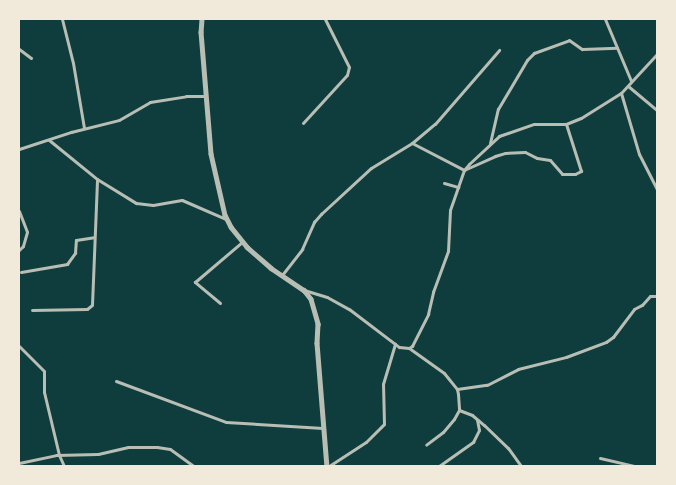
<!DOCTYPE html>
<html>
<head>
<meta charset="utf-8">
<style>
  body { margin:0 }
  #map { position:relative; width:676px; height:485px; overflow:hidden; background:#0f3d3e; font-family:Raleway,sans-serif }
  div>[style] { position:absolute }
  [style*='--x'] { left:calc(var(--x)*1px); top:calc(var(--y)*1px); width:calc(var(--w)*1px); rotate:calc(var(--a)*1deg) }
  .minor>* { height:3px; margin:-1.5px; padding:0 1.5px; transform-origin:1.5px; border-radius:1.5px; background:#b8beb3 }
  .tertiary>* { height:4.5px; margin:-2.25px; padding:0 2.25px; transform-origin:2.25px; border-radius:2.25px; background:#b8beb3 }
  span { translate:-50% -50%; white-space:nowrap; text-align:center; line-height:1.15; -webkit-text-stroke:4.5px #f1e9da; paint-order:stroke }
  .frame { position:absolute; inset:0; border:20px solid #f1e9da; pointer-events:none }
</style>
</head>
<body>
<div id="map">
  <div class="minor">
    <i style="--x:62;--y:19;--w:45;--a:76"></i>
    <i style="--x:73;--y:63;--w:66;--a:80.4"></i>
    <i style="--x:605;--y:19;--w:67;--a:67.2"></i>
    <i style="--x:19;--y:49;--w:15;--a:37"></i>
    <i style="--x:628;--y:86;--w:38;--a:40"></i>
    <i style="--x:621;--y:93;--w:64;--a:73.6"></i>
    <i style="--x:639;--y:154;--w:39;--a:63"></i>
    <i style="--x:303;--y:123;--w:65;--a:-47.5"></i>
    <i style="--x:347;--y:75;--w:8;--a:-76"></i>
    <i style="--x:349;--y:67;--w:54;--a:-116.6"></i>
    <i style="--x:49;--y:140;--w:62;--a:39.1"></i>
    <i style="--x:97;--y:179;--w:46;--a:31.6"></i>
    <i style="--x:136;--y:203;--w:17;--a:7"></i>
    <i style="--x:153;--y:205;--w:29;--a:-10"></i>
    <i style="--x:182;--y:200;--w:48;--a:23.4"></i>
    <i style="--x:412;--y:143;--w:59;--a:27.4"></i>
    <i style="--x:464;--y:170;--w:34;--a:-24"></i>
    <i style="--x:495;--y:156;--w:10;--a:-17"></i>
    <i style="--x:505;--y:153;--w:20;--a:-3"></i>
    <i style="--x:525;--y:152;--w:13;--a:27"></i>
    <i style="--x:537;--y:158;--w:13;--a:9"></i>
    <i style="--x:550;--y:160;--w:18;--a:49"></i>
    <i style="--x:562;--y:174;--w:13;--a:0"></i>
    <i style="--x:575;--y:174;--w:7;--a:-27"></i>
    <i style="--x:581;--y:171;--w:49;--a:-107.7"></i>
    <i style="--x:490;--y:143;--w:35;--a:-77"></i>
    <i style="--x:498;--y:109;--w:57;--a:-59.4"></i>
    <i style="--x:527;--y:60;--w:10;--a:-45"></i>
    <i style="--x:534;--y:53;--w:37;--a:-20"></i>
    <i style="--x:569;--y:40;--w:16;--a:35"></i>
    <i style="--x:582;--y:49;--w:35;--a:-2"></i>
    <i style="--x:19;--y:149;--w:55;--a:-18.1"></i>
    <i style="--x:71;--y:132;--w:49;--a:-14"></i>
    <i style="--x:119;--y:120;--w:36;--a:-30"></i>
    <i style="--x:150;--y:102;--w:36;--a:-9"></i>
    <i style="--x:186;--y:96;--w:20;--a:0"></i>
    <i style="--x:444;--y:183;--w:15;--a:16"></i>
    <i style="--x:19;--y:211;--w:22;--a:69"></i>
    <i style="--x:27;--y:232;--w:15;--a:106"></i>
    <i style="--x:23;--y:246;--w:6;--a:135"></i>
    <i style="--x:21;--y:272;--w:47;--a:-9.9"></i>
    <i style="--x:67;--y:264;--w:14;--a:-54"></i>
    <i style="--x:75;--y:253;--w:13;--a:-86"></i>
    <i style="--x:76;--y:240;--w:18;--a:-9"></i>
    <i style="--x:282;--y:275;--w:33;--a:-52"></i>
    <i style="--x:302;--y:249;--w:30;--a:-66"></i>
    <i style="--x:314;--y:222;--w:11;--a:-49"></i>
    <i style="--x:321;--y:214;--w:68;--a:-42.6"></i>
    <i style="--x:371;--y:168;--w:48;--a:-31.4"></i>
    <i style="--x:412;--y:143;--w:30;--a:-40"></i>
    <i style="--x:435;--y:124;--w:98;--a:-49.1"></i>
    <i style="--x:304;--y:290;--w:24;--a:17"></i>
    <i style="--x:327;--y:297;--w:25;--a:29"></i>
    <i style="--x:349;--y:309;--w:63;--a:37.2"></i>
    <i style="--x:399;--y:347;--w:10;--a:6"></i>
    <i style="--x:409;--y:348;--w:4;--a:-34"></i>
    <i style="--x:412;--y:346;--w:36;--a:-63"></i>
    <i style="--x:428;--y:314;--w:23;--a:-77"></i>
    <i style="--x:433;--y:292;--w:44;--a:-69.9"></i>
    <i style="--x:448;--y:251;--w:41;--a:-87.2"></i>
    <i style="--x:450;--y:210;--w:42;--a:-70.7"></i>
    <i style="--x:464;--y:170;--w:8;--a:-50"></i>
    <i style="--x:469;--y:164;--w:41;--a:-43"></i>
    <i style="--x:499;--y:136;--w:37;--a:-19"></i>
    <i style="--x:534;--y:124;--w:32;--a:0"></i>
    <i style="--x:566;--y:124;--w:16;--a:-22"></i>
    <i style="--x:581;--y:118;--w:47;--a:-32"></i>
    <i style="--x:621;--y:93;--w:53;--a:-47.3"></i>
    <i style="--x:220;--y:303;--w:33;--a:-140"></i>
    <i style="--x:195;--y:282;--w:62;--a:-40.4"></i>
    <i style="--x:32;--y:310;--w:55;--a:-1"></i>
    <i style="--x:87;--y:309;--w:6;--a:-39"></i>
    <i style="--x:92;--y:305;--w:126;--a:-87.7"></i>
    <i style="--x:19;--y:346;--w:35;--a:45"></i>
    <i style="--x:44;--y:371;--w:21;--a:90"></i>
    <i style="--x:44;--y:392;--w:65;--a:76.6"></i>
    <i style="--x:59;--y:455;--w:12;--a:66"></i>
    <i style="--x:409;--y:348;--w:43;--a:35.5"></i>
    <i style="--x:444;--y:373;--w:21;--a:51"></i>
    <i style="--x:457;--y:389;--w:5;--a:79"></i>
    <i style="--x:458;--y:394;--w:16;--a:86"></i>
    <i style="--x:459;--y:410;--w:10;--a:119"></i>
    <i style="--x:454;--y:419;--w:17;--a:130"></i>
    <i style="--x:443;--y:432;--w:21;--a:143"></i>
    <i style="--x:116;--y:381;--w:117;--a:20.4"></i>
    <i style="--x:226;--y:422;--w:97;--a:3.5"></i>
    <i style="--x:457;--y:389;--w:30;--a:-8"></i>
    <i style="--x:487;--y:385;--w:35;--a:-27"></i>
    <i style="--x:518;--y:369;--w:49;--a:-14"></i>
    <i style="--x:566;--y:357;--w:43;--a:-20.6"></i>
    <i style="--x:606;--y:342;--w:9;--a:-36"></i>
    <i style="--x:613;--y:337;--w:35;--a:-53"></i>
    <i style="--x:634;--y:309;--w:9;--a:-27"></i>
    <i style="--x:642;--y:305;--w:12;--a:-48"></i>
    <i style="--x:650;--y:296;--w:7;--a:0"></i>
    <i style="--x:459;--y:410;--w:14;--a:21"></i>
    <i style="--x:472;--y:415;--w:16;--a:40"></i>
    <i style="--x:484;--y:425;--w:33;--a:44"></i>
    <i style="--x:508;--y:448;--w:22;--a:54"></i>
    <i style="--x:600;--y:458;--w:36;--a:13"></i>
    <i style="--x:19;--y:463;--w:38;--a:-12"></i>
    <i style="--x:56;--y:455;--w:42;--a:-1.4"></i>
    <i style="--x:98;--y:454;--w:31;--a:-13"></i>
    <i style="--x:128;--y:447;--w:29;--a:0"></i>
    <i style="--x:157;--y:447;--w:13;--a:9"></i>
    <i style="--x:170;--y:449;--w:29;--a:36"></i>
    <i style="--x:329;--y:466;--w:44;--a:-33"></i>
    <i style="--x:366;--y:442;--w:25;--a:-45"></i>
    <i style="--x:384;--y:424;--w:40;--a:-91.4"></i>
    <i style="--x:383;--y:384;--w:42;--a:-73.3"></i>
    <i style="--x:439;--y:466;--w:42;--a:-35.2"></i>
    <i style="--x:473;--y:442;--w:13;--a:-63"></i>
    <i style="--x:479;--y:430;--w:10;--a:-101"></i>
  </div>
  <div class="tertiary">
    <i style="--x:202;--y:19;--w:13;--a:94"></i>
    <i style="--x:201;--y:32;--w:122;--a:85.3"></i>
    <i style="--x:211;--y:154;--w:63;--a:77.1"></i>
    <i style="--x:225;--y:215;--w:13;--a:63"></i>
    <i style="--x:231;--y:227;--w:26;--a:51"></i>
    <i style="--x:247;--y:247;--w:32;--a:41"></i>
    <i style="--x:271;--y:268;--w:40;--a:34"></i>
    <i style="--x:304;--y:290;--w:11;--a:52"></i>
    <i style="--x:311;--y:299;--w:26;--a:74"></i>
    <i style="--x:318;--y:324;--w:19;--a:93"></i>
    <i style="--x:317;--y:343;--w:123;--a:85.4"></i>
  </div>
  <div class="frame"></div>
</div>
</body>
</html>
